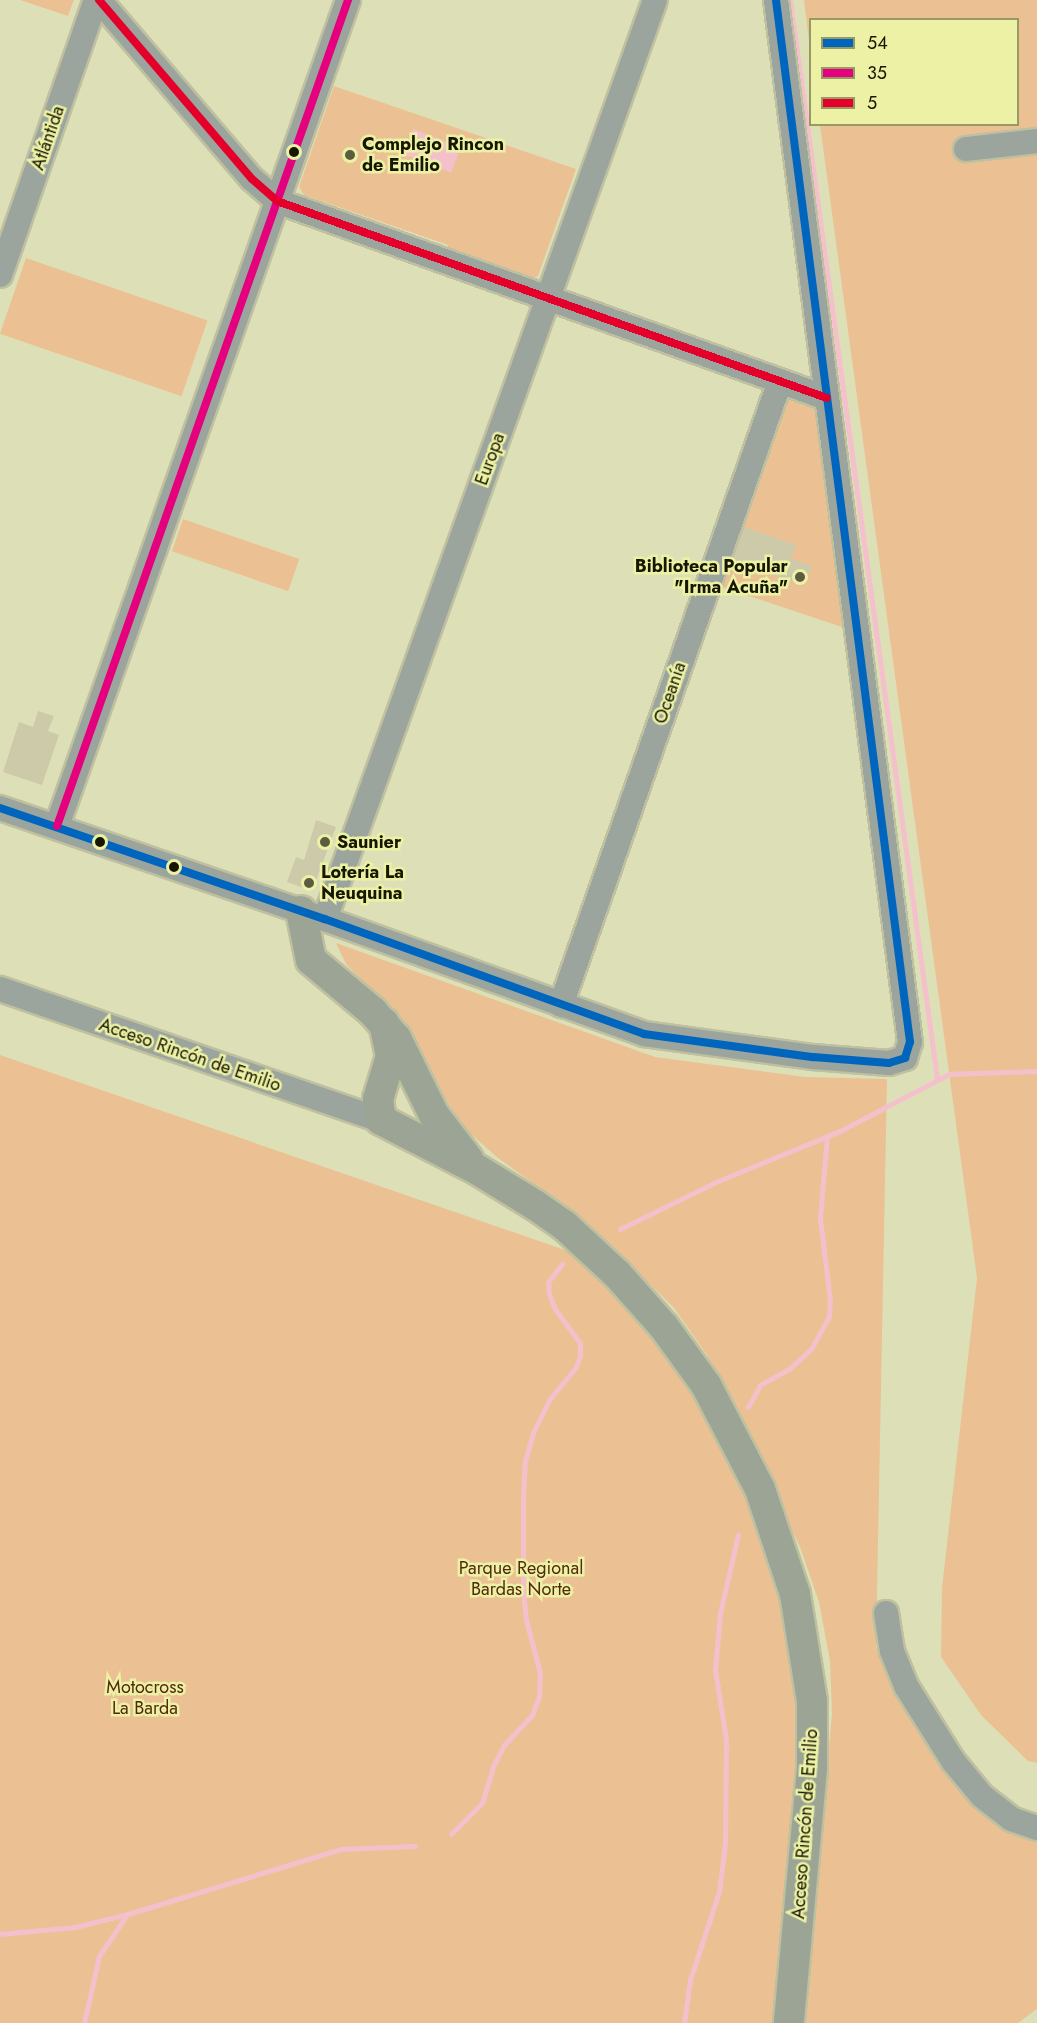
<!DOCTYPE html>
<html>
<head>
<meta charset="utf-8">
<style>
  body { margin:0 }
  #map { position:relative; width:1037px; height:2023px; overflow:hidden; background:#dde0b6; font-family:Jost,sans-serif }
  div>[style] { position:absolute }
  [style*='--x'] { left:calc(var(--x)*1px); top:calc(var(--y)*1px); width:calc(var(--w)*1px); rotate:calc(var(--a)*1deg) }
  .green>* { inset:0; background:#ebc194; transform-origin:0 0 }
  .water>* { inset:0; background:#f4c0cc; transform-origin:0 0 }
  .stream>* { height:5px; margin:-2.5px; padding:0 2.5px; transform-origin:2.5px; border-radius:2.5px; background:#f4c0cc }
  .building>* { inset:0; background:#cdcaaa }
  .roads { filter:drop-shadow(2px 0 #bfc0a0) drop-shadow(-2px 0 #bfc0a0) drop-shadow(0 2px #bfc0a0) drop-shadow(0 -2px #bfc0a0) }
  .minor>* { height:24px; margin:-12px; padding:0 12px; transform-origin:12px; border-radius:12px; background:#9ca59d }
  .major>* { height:30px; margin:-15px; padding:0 15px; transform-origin:15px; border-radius:15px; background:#9ca595 }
  .bus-1>* { height:8px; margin:-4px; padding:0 4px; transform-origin:4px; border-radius:4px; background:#0065bd }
  .bus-2>* { height:8px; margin:-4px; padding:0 4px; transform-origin:4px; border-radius:4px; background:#e5007d }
  .bus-3>* { height:8px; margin:-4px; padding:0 4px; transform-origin:4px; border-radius:4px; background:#e4002b }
  .dots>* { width:16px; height:16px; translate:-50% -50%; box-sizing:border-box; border:3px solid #ecf1a5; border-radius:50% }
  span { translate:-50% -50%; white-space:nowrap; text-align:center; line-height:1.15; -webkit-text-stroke:5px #ecf1a5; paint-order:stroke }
  .street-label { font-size:18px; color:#171700 }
  .poi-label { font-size:18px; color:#171700; font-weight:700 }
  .left { translate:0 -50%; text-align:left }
  .right { translate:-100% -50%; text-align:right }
  .park-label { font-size:18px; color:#54290b }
  .legend { position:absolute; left:809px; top:18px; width:210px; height:108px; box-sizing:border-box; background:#ecf1a5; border:2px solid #979a63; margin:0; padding:8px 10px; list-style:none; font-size:18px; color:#171700 }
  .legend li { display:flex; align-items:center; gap:12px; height:30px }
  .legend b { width:30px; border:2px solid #979a63 }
</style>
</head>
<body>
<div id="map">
  <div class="green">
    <i style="clip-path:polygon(20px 0,74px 0,68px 16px)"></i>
    <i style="clip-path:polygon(804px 0,1037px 0,1037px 1763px,1028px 1761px,981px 1715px,941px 1657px,942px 1588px,977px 1278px,820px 125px,1018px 124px,1018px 20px,810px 20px,810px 49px)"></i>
    <i style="clip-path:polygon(334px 86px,576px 169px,538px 276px,531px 279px,447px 250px,448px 245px,304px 195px,299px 187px)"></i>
    <i style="left:26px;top:258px;width:192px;height:80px;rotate:19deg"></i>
    <i style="clip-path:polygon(782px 395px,817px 403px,848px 629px,716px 585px)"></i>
    <i style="left:183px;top:519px;width:123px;height:34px;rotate:19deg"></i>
    <i style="clip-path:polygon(336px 943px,655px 1057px,805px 1077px,887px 1079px,876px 1646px,889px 1682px,973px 1801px,996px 1825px,1037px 1841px,1037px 2009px,1018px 2023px,804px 2023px,832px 1714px,830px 1661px,819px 1602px,800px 1547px,707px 1355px,674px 1308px,586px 1221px,498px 1158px,465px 1129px,381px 1000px,346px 964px)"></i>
    <i style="clip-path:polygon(0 1055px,565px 1250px,580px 1257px,672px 1353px,744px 1479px,795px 1636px,801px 1760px,775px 2023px,0 2023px)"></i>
  </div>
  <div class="water">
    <i style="left:413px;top:129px;width:51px;height:27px;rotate:21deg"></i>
  </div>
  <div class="stream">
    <i style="--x:790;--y:0;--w:1089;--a:82.24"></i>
    <i style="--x:620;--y:1229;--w:109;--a:-26.1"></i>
    <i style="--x:718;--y:1181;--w:132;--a:-22.3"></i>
    <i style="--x:840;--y:1131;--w:123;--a:-27.6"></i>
    <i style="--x:949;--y:1074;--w:88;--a:-2"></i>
    <i style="--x:748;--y:1407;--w:25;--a:-61"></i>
    <i style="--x:760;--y:1385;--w:33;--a:-29"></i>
    <i style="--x:789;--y:1369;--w:30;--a:-42"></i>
    <i style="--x:811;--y:1349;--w:37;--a:-61"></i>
    <i style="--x:829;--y:1317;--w:17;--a:-87"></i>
    <i style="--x:830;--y:1300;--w:83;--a:-97"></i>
    <i style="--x:820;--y:1218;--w:82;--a:-85.1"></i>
    <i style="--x:451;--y:1834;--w:44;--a:-45"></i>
    <i style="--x:482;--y:1803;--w:39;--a:-73"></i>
    <i style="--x:493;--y:1766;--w:24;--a:-62"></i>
    <i style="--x:504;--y:1745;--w:41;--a:-47"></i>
    <i style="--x:532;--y:1715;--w:19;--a:-69"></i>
    <i style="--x:539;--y:1697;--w:24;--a:-88"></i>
    <i style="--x:540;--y:1673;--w:55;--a:-104.8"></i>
    <i style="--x:526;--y:1620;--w:28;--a:-96"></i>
    <i style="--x:523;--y:1592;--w:96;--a:-90"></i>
    <i style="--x:523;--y:1496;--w:35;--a:-87"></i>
    <i style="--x:525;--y:1461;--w:29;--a:-74"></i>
    <i style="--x:533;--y:1433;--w:37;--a:-64"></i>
    <i style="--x:549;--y:1400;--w:43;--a:-50.7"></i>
    <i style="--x:576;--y:1367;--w:12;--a:-70"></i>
    <i style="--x:580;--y:1356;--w:13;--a:-90"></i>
    <i style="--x:580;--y:1343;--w:42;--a:-126.3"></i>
    <i style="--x:555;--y:1309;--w:16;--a:-112"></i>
    <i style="--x:549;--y:1294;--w:12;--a:-95"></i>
    <i style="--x:548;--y:1282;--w:23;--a:-52"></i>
    <i style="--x:0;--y:1934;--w:75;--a:-5.3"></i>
    <i style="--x:75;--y:1927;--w:55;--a:-13.8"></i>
    <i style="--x:128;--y:1914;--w:223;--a:-17"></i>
    <i style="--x:341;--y:1849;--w:74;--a:-2.3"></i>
    <i style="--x:84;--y:2023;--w:69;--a:-77.4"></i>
    <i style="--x:99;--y:1956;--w:50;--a:-55.7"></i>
    <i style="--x:684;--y:2023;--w:43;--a:-82.1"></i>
    <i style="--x:690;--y:1980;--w:93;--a:-71.8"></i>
    <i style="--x:719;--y:1892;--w:49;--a:-83"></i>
    <i style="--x:725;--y:1843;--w:103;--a:-89.4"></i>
    <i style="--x:726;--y:1740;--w:71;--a:-98.9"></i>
    <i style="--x:715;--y:1670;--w:57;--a:-85"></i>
    <i style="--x:720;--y:1613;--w:80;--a:-77"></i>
  </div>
  <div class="building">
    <i style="clip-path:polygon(744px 527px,796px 545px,791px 559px,812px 566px,804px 586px,732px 562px)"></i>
    <i style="clip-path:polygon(38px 711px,54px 716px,48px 731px,59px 735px,42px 785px,3px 772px,19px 722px,33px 727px)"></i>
    <i style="clip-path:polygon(316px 820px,336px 827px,312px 891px,287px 882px,296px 857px,304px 860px)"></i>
  </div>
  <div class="roads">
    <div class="minor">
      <i style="--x:99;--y:0;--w:235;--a:49.5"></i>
      <i style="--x:252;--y:179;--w:33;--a:41"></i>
      <i style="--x:277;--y:201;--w:584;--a:19.71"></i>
      <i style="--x:966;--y:149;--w:71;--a:-6.4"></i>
      <i style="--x:0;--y:275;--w:291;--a:-70.8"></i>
      <i style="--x:0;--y:808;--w:343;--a:18.9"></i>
      <i style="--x:325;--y:919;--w:339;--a:19.8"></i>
      <i style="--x:644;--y:1034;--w:171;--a:7.8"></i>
      <i style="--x:813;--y:1057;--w:76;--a:4.5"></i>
      <i style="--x:889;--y:1063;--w:17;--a:-17"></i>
      <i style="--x:905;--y:1058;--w:17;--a:-73"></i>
      <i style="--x:910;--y:1042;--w:1051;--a:-97.33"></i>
      <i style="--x:57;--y:826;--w:876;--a:-70.59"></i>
      <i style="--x:325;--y:919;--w:976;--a:-70.25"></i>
      <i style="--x:0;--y:989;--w:403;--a:19"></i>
      <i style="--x:561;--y:1005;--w:661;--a:-70.66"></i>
      <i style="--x:886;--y:1613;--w:38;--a:81"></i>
      <i style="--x:892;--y:1651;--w:38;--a:68"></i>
      <i style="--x:906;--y:1686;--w:89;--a:57.9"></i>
      <i style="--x:953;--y:1761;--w:45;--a:50.4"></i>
      <i style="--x:982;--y:1796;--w:37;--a:38"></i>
      <i style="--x:1011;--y:1819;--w:28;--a:19"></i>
    </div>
    <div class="major">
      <i style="--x:301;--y:911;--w:50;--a:78.5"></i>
      <i style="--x:311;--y:960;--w:81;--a:40"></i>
      <i style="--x:373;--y:1012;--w:35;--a:49"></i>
      <i style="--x:396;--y:1038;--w:86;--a:63.7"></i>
      <i style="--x:434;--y:1115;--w:56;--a:52.3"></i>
      <i style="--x:384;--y:1023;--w:34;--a:78"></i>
      <i style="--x:391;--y:1056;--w:45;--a:106.8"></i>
      <i style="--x:378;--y:1099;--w:21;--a:82"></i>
      <i style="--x:381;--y:1120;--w:109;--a:27.3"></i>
      <i style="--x:478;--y:1170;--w:67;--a:31.6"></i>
      <i style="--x:535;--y:1205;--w:35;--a:35"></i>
      <i style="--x:564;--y:1225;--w:72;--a:42.8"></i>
      <i style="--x:617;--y:1274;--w:71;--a:48.4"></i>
      <i style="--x:664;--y:1327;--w:72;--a:54.1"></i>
      <i style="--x:706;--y:1385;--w:117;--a:62.6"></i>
      <i style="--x:760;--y:1489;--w:111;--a:71.6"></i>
      <i style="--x:795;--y:1594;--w:108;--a:81"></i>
      <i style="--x:812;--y:1701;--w:67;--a:90"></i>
      <i style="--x:812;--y:1768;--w:256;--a:95.2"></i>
    </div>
  </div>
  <div class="bus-1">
    <i style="--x:0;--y:808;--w:343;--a:18.9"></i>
    <i style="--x:325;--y:919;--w:339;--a:19.8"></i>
    <i style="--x:644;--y:1034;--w:171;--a:7.8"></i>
    <i style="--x:813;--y:1057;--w:76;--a:4.5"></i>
    <i style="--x:889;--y:1063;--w:17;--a:-17"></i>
    <i style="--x:905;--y:1058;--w:17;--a:-73"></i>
    <i style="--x:910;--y:1042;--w:1051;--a:-97.33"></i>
  </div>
  <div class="bus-2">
    <i style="--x:57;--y:826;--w:876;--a:-70.59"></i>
  </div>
  <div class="bus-3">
    <i style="--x:99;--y:0;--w:235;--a:49.5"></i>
    <i style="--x:252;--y:179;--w:33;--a:41"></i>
    <i style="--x:277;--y:201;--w:584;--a:19.71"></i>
  </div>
  <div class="dots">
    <i style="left:294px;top:152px;background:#171700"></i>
    <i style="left:350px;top:155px;background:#5c5d40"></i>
    <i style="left:800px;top:577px;background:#5c5d40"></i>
    <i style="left:100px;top:842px;background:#171700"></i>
    <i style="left:325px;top:842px;background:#5c5d40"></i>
    <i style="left:174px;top:867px;background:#171700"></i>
    <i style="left:309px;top:883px;background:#5c5d40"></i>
  </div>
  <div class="street-label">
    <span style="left:48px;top:138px;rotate:-71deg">Atlántida</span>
    <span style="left:490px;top:459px;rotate:-70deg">Europa</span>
    <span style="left:670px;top:693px;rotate:-71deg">Oceanía</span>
    <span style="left:190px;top:1055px;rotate:19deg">Acceso Rincón de Emilio</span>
    <span style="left:805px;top:1824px;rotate:-86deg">Acceso Rincón de Emilio</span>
  </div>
  <div class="poi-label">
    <span class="left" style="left:362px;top:155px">Complejo Rincon<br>de Emilio</span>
    <span class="right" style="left:788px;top:577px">Biblioteca Popular<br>"Irma Acuña"</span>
    <span class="left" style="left:337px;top:842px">Saunier</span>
    <span class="left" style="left:321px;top:883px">Lotería La<br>Neuquina</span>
  </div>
  <div class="park-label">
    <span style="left:521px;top:1579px">Parque Regional<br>Bardas Norte</span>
    <span style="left:145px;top:1698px">Motocross<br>La Barda</span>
  </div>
  <ul class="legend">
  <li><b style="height:8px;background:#0065bd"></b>54</li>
  <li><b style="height:8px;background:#e5007d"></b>35</li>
  <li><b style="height:8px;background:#e4002b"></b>5</li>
  </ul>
</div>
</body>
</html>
